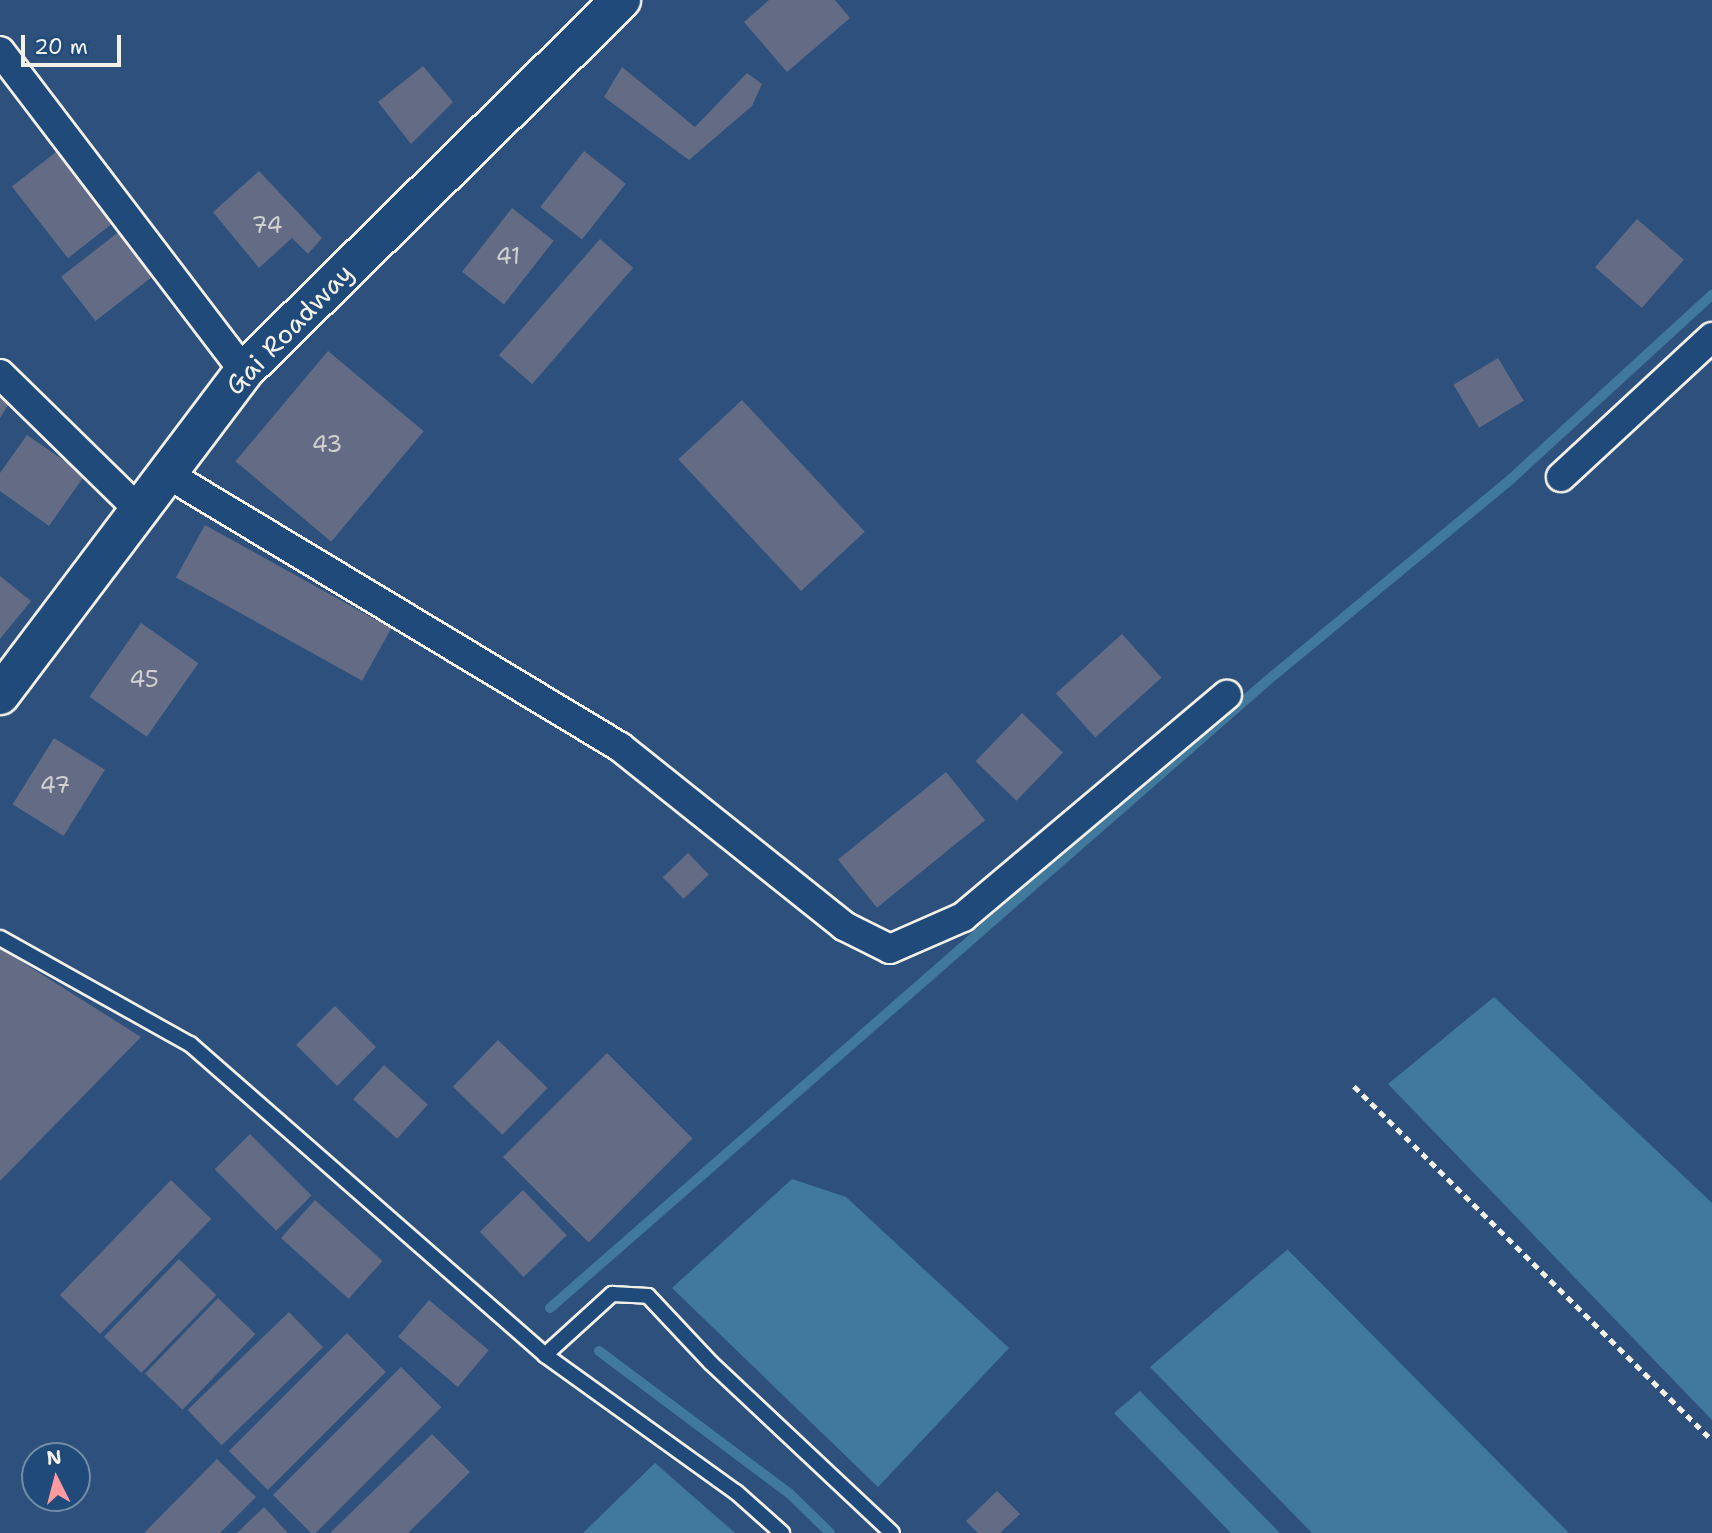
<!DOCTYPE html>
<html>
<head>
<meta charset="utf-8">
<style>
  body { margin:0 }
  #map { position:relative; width:1712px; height:1533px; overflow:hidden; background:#2d517c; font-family:"Shantell Sans",sans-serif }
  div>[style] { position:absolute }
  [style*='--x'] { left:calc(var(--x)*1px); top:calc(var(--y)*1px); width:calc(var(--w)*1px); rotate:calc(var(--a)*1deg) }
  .water>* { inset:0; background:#41799d }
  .stream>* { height:10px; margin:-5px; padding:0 5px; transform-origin:5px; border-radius:5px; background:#41799d }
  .building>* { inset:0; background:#636b85; transform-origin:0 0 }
  .path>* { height:4.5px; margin-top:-2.25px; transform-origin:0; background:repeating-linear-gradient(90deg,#f4f1e8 0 7px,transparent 0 12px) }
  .roads { filter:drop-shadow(2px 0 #f4f1e8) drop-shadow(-2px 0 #f4f1e8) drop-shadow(0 2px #f4f1e8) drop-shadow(0 -2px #f4f1e8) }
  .lane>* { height:14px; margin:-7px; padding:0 7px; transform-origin:7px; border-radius:7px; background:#1f4a7a }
  .street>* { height:28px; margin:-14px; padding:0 14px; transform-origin:14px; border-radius:14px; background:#1f4a7a }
  .secondary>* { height:38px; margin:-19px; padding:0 19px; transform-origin:19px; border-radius:19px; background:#1f4a7a }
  span { translate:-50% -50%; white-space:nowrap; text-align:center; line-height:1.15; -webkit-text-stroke:5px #1f4a7a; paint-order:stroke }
  .number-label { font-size:23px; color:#d0d0cf }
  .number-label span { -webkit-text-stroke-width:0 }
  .street-label { font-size:26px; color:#f4f1e8 }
  .north { position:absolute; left:21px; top:1442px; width:70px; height:70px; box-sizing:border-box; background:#1f4a7a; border:2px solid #748da6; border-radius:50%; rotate:354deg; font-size:19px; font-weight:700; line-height:28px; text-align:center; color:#f4f1e8 }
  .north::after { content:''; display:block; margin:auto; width:24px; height:32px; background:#ff9aa2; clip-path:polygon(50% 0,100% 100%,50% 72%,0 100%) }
  .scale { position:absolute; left:21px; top:35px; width:100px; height:32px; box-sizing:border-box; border:4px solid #f4f1e8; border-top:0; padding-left:9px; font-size:21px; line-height:24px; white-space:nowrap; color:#f4f1e8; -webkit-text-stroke:5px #1f4a7a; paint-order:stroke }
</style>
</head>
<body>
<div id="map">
  <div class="water">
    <i style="clip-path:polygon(1494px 997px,1712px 1203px,1712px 1420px,1388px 1084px)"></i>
    <i style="clip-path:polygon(792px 1179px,846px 1197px,1009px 1348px,878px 1487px,672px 1288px)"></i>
    <i style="clip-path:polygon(1288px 1249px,1288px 1250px,1569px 1533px,1312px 1533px,1150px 1367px)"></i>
    <i style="clip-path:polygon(1140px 1391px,1280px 1533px,1231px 1533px,1114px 1413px)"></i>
    <i style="clip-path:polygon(655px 1463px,735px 1533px,583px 1533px)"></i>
  </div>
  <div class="stream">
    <i style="--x:550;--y:1308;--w:952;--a:-41.17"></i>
    <i style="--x:1267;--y:681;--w:317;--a:-39.6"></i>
    <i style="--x:1511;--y:479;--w:273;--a:-42.5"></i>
    <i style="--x:599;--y:1351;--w:237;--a:36.8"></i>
    <i style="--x:789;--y:1493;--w:57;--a:44.3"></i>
  </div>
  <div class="building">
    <i style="clip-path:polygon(769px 0,835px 0,850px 18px,787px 72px,744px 22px)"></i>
    <i style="clip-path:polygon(423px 66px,453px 102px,411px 144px,378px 102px)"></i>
    <i style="clip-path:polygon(622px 67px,695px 127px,747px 73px,762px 84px,752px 106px,689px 160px,604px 97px)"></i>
    <i style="left:584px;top:151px;width:53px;height:71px;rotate:38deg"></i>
    <i style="left:56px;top:152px;width:91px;height:56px;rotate:52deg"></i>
    <i style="clip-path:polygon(259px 171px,322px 238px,308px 254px,292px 238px,259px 268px,213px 212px)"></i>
    <i style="left:512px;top:208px;width:53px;height:81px;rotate:38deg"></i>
    <i style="left:1637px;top:219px;width:62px;height:64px;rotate:41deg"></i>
    <i style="left:121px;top:230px;width:56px;height:76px;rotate:52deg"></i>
    <i style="left:600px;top:239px;width:44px;height:154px;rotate:41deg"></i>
    <i style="left:328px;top:351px;width:125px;height:144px;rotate:40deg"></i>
    <i style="left:1498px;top:358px;width:50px;height:52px;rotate:59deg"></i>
    <i style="clip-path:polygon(0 384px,16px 393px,0 418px)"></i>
    <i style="left:742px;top:400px;width:180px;height:87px;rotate:47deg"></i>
    <i style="clip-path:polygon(27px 435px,85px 475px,49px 526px,0 491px,0 473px)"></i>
    <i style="left:205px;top:525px;width:213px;height:60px;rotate:29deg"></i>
    <i style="clip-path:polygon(0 576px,31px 601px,0 639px)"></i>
    <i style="left:141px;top:623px;width:70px;height:90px;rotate:35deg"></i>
    <i style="left:1122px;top:634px;width:59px;height:89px;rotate:48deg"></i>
    <i style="left:1022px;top:713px;width:57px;height:67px;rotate:44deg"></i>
    <i style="left:54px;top:738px;width:60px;height:78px;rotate:32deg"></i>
    <i style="left:946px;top:772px;width:62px;height:139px;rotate:51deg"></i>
    <i style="left:688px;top:853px;width:30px;height:35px;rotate:46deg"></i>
    <i style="clip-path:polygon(0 948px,141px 1037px,0 1181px)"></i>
    <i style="left:335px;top:1006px;width:58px;height:55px;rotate:45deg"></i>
    <i style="left:498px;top:1040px;width:69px;height:65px;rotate:44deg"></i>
    <i style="left:607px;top:1053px;width:121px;height:147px;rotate:45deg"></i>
    <i style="left:384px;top:1065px;width:59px;height:46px;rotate:42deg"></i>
    <i style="left:250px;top:1134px;width:87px;height:50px;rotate:45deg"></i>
    <i style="left:171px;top:1180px;width:56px;height:160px;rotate:44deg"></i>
    <i style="left:523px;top:1190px;width:63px;height:60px;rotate:46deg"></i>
    <i style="left:315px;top:1200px;width:91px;height:51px;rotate:42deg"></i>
    <i style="left:179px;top:1259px;width:52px;height:108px;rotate:44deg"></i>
    <i style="left:218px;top:1298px;width:52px;height:105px;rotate:44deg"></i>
    <i style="left:429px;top:1300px;width:78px;height:48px;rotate:40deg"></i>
    <i style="left:289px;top:1312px;width:49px;height:141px;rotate:46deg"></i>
    <i style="left:347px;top:1333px;width:55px;height:167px;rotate:45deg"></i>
    <i style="left:401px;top:1367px;width:57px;height:181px;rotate:45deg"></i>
    <i style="clip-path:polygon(432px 1434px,470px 1472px,408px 1533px,330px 1533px)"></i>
    <i style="clip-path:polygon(217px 1459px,256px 1497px,220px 1533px,144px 1533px)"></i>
    <i style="clip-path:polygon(997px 1491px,1020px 1514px,1000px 1533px,978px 1533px,966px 1521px)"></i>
    <i style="clip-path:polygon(264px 1507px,288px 1533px,237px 1533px)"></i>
  </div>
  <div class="path">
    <i style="--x:1354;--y:1086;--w:503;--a:44.68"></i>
  </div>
  <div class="roads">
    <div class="lane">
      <i style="--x:0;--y:938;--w:218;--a:29.2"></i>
      <i style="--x:190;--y:1044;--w:472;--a:41.2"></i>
      <i style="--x:545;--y:1355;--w:91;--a:-42.3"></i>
      <i style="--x:612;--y:1294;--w:36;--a:3"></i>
      <i style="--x:648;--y:1296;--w:92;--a:46.8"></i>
      <i style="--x:711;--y:1363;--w:248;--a:43.2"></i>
      <i style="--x:545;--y:1355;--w:235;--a:35.7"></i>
      <i style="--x:736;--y:1492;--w:62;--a:41.7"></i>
    </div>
    <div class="street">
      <i style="--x:0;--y:51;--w:402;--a:52.7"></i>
      <i style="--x:0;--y:374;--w:192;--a:44.4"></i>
      <i style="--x:164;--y:472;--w:533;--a:31.09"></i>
      <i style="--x:620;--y:747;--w:287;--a:38.6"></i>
      <i style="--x:844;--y:926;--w:51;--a:26.6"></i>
      <i style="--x:890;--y:949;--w:80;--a:-23.7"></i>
      <i style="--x:963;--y:917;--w:345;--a:-40.1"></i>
      <i style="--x:1561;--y:477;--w:206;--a:-42.8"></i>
    </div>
    <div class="secondary">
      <i style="--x:0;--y:695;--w:406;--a:-53"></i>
      <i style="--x:244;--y:371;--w:529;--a:-44.54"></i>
    </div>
  </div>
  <div class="number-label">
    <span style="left:267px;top:225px">74</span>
    <span style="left:508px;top:256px">41</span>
    <span style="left:327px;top:444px">43</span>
    <span style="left:144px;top:679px">45</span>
    <span style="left:55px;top:785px">47</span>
  </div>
  <div class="street-label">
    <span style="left:289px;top:329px;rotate:-46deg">Gai Roadway</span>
  </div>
  <div class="north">N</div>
  <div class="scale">20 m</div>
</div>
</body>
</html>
